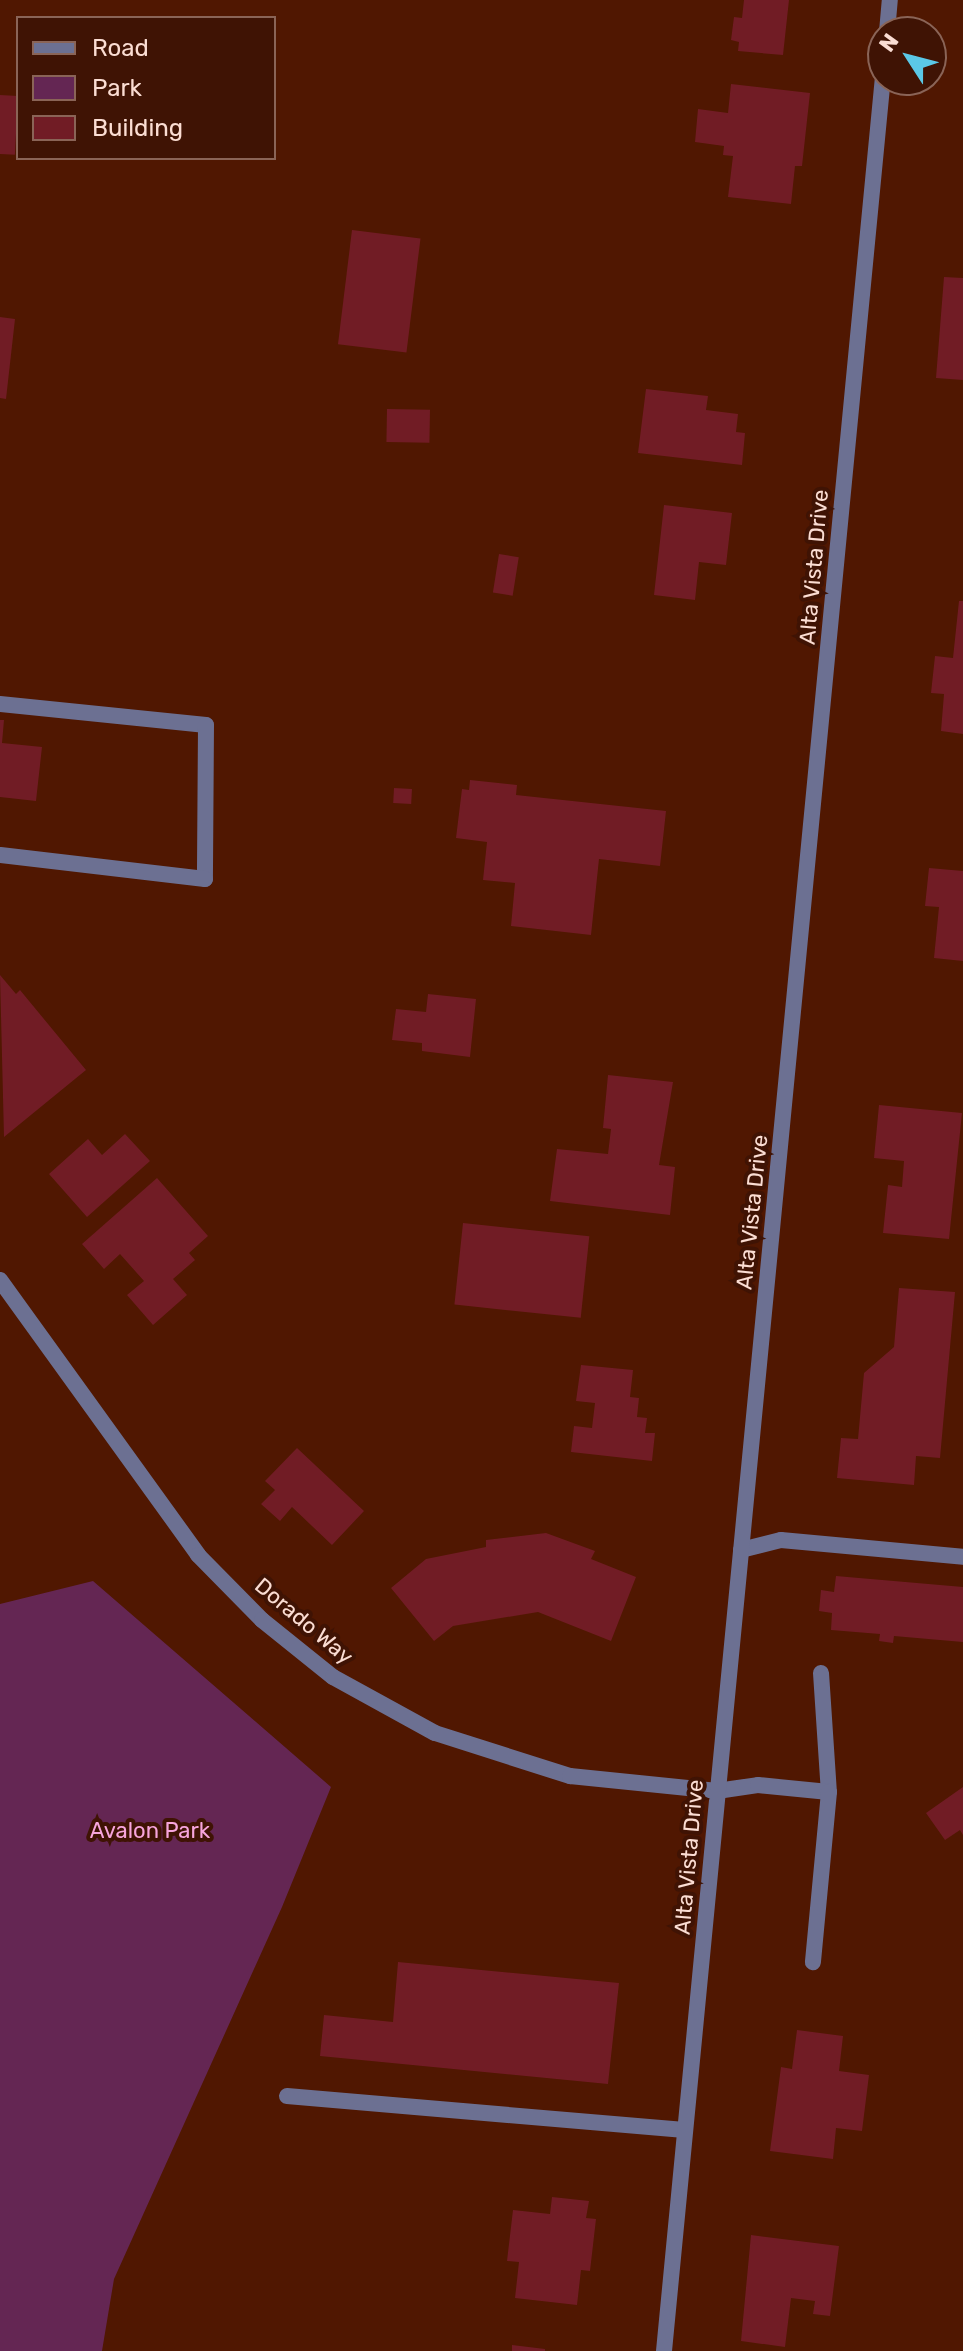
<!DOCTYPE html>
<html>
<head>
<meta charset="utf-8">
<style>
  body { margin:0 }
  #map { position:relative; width:963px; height:2351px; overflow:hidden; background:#501701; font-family:Rubik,sans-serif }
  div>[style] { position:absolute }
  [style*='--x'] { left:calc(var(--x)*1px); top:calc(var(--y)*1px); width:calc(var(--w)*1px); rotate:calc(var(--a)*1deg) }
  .green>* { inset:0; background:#642653 }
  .building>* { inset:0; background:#711c25; transform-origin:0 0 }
  .lane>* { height:16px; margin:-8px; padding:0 8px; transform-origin:8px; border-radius:8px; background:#6c7092 }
  .street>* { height:16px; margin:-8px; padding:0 8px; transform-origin:8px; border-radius:8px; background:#6c7092 }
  span { translate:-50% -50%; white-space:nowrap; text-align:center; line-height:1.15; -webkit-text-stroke:8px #3f1304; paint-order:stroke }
  .street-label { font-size:22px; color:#fbddd3 }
  .park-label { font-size:22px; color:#f7a5dc }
  .legend { position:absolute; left:16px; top:16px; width:260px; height:144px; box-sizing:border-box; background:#3f1304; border:2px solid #8a6457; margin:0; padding:10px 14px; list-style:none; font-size:24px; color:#fbddd3 }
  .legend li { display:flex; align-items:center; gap:16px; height:40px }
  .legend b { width:40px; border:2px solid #8a6457 }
  .north { position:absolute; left:867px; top:16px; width:80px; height:80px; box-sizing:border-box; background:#3f1304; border:2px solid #8a6457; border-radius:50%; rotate:306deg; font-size:22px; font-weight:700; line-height:32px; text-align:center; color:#fbddd3 }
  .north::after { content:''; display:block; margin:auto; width:28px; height:36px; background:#5bc8e7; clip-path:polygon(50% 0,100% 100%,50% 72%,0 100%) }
</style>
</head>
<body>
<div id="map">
  <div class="green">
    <i style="clip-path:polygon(93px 1581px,331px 1787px,282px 1907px,114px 2279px,102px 2351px,0 2351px,0 1604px)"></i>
  </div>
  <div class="building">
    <i style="clip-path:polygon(744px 0,789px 0,783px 55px,738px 51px,739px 42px,731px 40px,734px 17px,742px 18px)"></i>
    <i style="clip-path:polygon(731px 84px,810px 93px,802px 166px,795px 166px,791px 204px,728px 197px,733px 156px,723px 155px,724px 146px,695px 142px,698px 109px,728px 113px)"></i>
    <i style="left:0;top:95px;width:18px;height:59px;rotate:3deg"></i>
    <i style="left:352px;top:230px;width:69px;height:115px;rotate:7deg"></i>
    <i style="clip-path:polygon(944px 277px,963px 278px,963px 380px,936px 378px)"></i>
    <i style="clip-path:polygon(0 317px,15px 319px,6px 399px,0 398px)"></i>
    <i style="clip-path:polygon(646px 389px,708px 396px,706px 410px,738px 414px,736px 432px,745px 433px,742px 465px,638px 453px)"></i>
    <i style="left:387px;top:409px;width:43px;height:33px;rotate:1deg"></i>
    <i style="clip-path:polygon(664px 505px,732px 513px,726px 565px,699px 562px,695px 600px,654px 595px)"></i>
    <i style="left:499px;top:554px;width:20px;height:39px;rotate:9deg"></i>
    <i style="clip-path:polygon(959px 601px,963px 601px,963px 734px,941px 731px,944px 694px,931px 693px,935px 656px,953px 658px)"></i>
    <i style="clip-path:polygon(0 720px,4px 720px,2px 743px,42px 747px,36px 801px,0 797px)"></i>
    <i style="clip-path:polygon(470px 780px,517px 785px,516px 795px,666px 811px,660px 866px,599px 859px,591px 935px,511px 926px,515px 883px,483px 880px,487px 842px,456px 838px,462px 789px,469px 790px)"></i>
    <i style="left:394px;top:788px;width:18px;height:15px;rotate:3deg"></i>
    <i style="clip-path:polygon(929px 868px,963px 871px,963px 961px,934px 958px,939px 907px,925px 906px)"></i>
    <i style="clip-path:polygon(0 975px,16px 994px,20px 990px,86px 1070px,4px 1137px)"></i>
    <i style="clip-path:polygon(428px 994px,476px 999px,470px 1057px,422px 1051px,422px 1043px,392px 1040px,396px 1009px,426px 1012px)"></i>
    <i style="clip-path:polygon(608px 1075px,673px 1082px,659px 1165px,675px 1167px,670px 1215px,550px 1201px,557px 1149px,608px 1154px,611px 1129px,603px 1128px)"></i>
    <i style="clip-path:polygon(879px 1105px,962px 1113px,949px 1239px,883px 1233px,888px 1185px,902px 1187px,904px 1161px,874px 1158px)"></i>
    <i style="clip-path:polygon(125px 1134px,150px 1161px,87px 1217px,49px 1174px,88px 1139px,102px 1155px)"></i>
    <i style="clip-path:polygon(157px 1178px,208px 1236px,189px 1253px,195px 1260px,173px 1279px,187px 1295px,153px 1325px,127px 1295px,144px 1281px,120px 1254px,104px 1269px,82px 1244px)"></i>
    <i style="left:463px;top:1223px;width:127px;height:82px;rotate:6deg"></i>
    <i style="clip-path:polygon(899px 1288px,955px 1292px,940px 1458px,916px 1456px,914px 1485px,837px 1478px,841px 1438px,858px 1439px,864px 1373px,894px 1347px)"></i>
    <i style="clip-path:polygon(581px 1365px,633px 1370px,630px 1397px,639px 1398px,637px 1417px,647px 1418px,645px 1433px,655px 1433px,652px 1461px,571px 1452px,574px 1426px,592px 1428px,595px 1403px,576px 1401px)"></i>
    <i style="clip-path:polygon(297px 1448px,364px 1511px,332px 1545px,292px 1507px,280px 1521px,261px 1504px,275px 1490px,265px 1481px)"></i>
    <i style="clip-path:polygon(546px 1533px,595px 1551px,591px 1559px,636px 1577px,611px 1641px,538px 1612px,453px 1626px,434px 1641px,391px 1588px,426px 1559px,486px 1547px,486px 1540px)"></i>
    <i style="clip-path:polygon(836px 1576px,963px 1587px,963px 1642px,894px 1636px,893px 1643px,879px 1641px,880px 1634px,831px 1630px,832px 1613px,819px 1611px,821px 1590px,834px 1592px)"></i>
    <i style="clip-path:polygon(963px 1787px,963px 1835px,960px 1830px,945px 1840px,926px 1813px)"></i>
    <i style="clip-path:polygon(398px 1962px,619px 1983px,608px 2084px,320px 2056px,324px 2015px,393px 2022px)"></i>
    <i style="clip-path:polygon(797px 2030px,843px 2036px,839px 2071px,869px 2075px,862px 2131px,836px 2128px,833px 2159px,770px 2151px,781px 2067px,792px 2069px)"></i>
    <i style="clip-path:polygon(552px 2197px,589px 2201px,586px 2218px,596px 2219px,590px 2271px,581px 2270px,577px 2305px,515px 2298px,519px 2262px,507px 2261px,513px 2210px,550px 2214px)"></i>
    <i style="clip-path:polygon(751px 2235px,839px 2246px,830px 2316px,813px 2314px,815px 2301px,791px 2298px,785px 2347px,741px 2341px)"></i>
    <i style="clip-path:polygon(512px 2345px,545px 2349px,545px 2351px,512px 2351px)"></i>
  </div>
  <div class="lane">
    <i style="--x:0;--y:704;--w:207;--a:5.8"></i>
    <i style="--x:206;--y:725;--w:154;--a:90.4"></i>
    <i style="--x:205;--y:879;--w:206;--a:-173.3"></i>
    <i style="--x:741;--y:1550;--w:41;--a:-14"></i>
    <i style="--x:781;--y:1540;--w:183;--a:5.3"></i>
    <i style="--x:821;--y:1673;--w:119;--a:86.2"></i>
    <i style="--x:717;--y:1791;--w:41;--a:-8.3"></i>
    <i style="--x:758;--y:1785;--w:71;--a:5.6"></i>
    <i style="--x:829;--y:1792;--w:171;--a:95.4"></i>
    <i style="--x:287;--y:2096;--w:399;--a:4.9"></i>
  </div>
  <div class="street">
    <i style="--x:887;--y:32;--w:32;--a:-85"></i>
    <i style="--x:0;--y:1280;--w:339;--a:54.2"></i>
    <i style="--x:198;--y:1555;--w:91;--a:45.4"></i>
    <i style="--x:262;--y:1620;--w:91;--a:38.8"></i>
    <i style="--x:333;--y:1677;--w:116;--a:28.8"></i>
    <i style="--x:435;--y:1733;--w:142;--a:17.7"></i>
    <i style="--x:570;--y:1776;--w:148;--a:5.8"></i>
    <i style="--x:664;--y:2351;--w:2285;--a:-84.5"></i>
  </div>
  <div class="street-label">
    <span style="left:814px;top:567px;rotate:-85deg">Alta Vista Drive</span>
    <span style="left:752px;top:1212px;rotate:-84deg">Alta Vista Drive</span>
    <span style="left:304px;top:1621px;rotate:40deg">Dorado Way</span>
    <span style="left:689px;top:1857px;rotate:-85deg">Alta Vista Drive</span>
  </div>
  <div class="park-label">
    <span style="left:150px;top:1831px">Avalon Park</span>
  </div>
  <ul class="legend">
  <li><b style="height:10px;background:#6c7092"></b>Road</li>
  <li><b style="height:22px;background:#642653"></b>Park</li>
  <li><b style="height:22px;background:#711c25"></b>Building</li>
  </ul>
  <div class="north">N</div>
</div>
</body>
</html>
